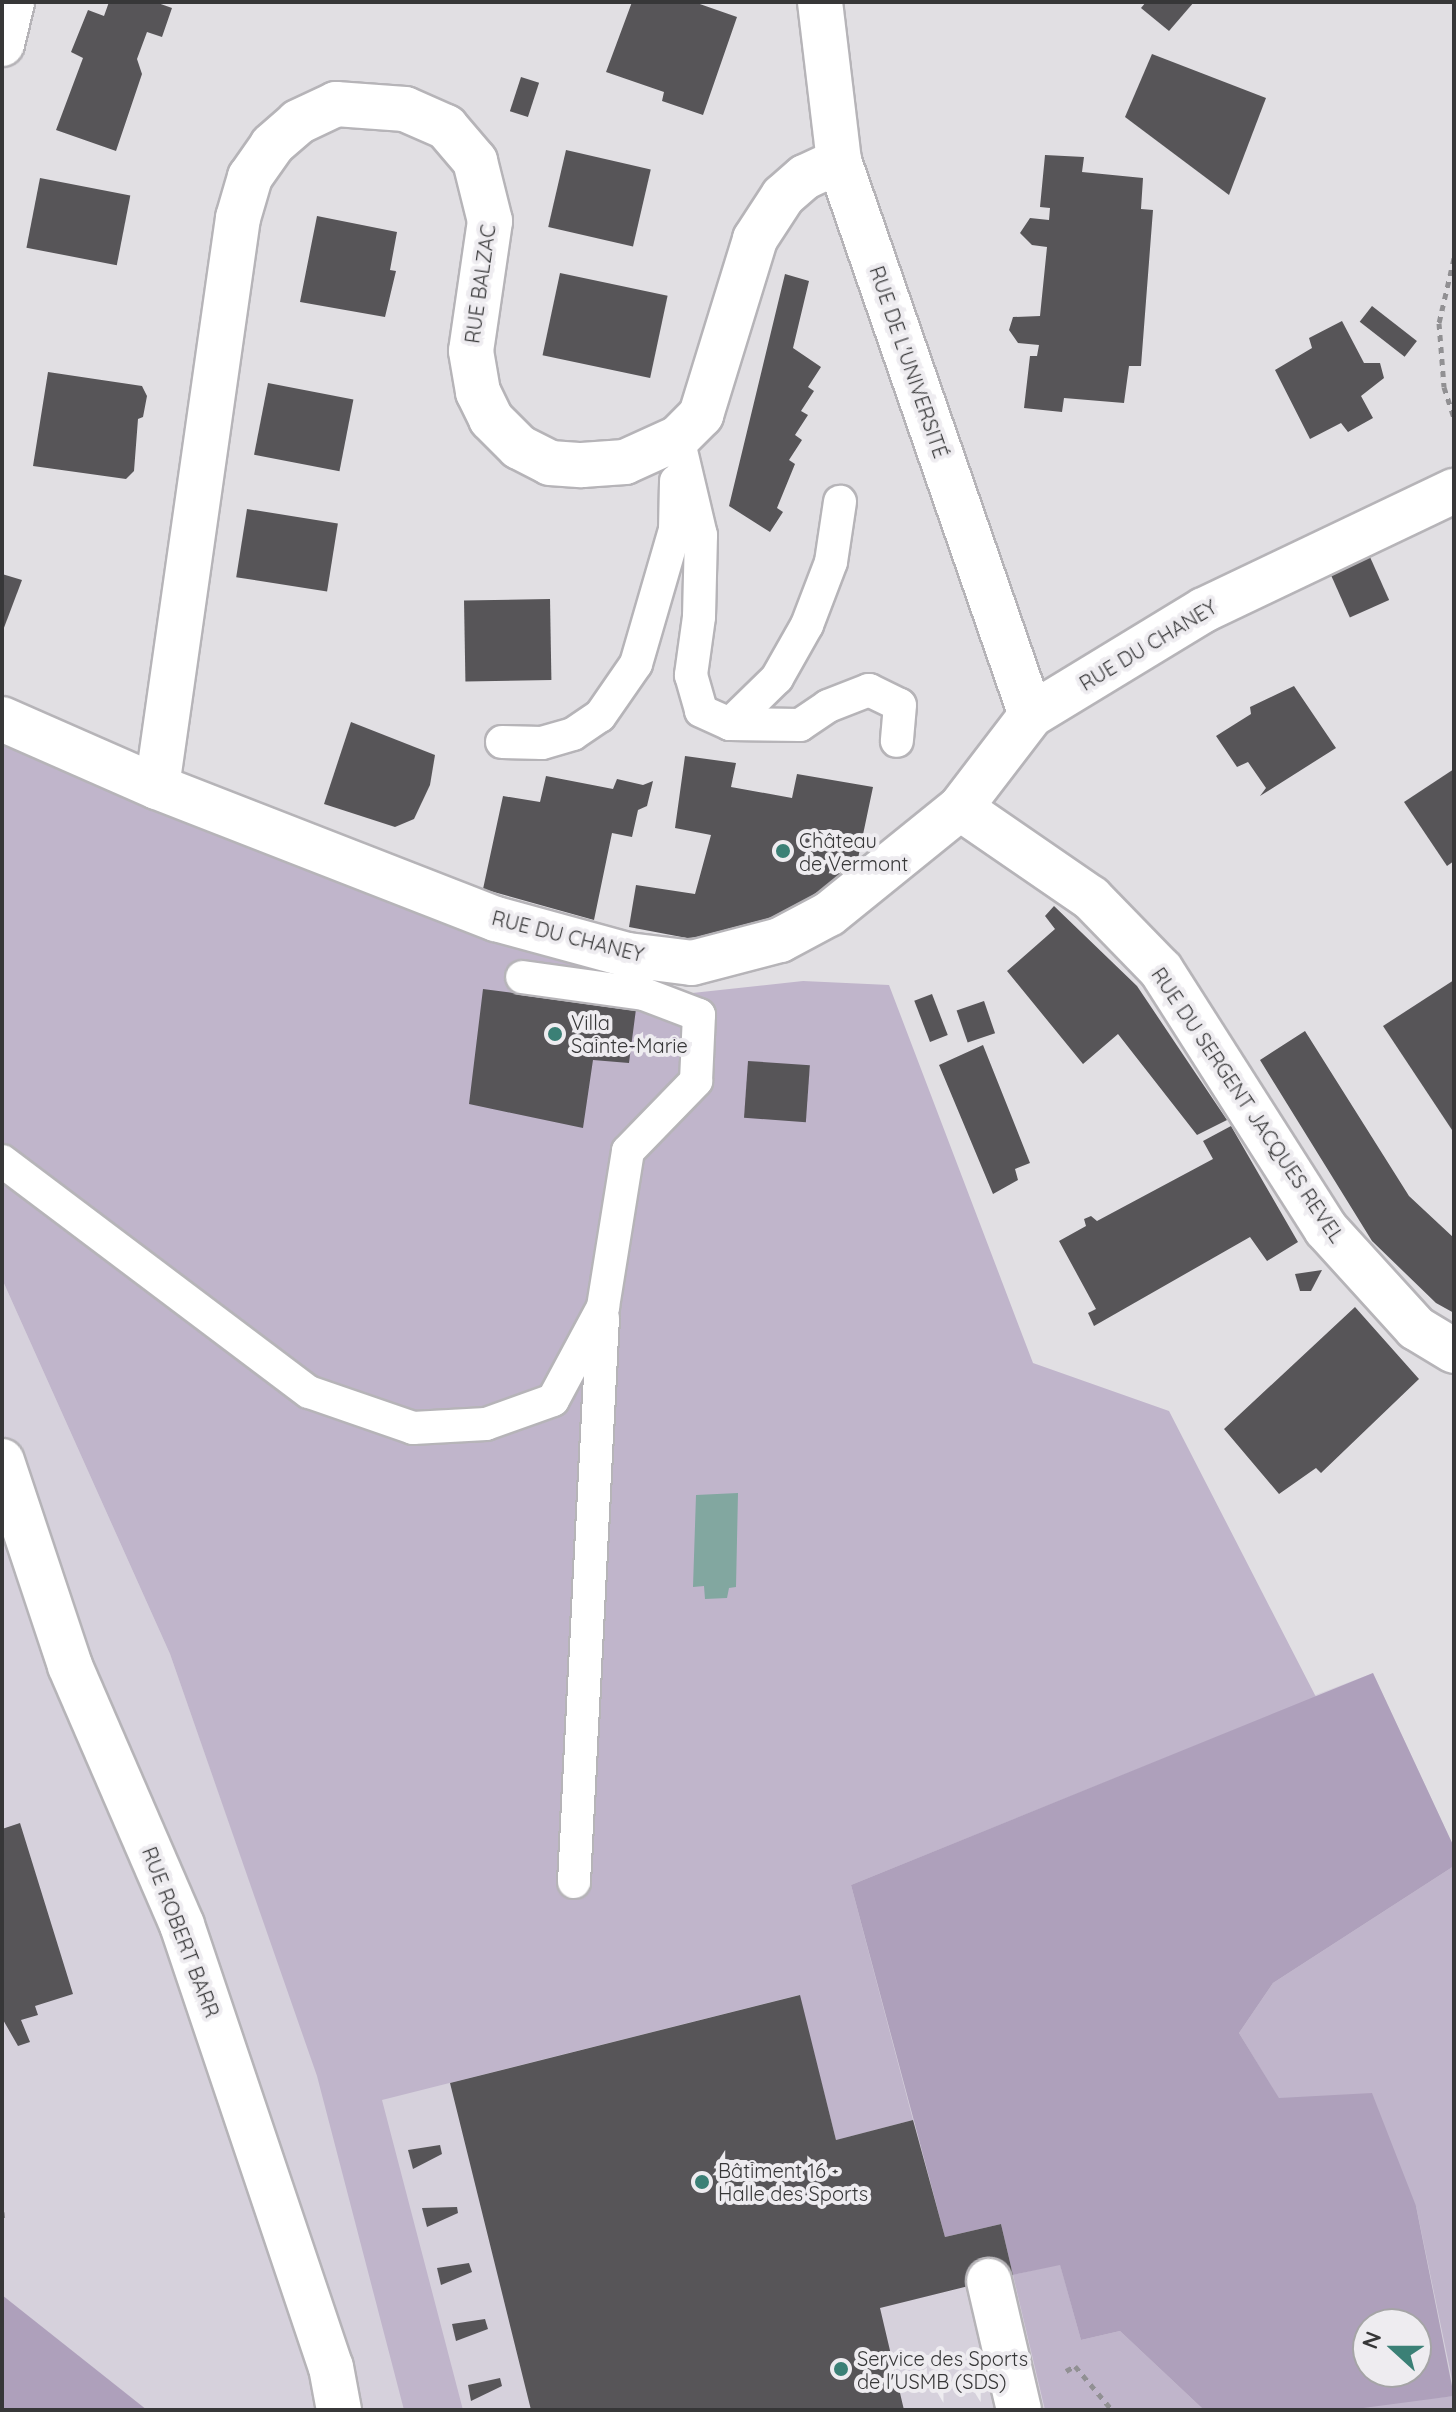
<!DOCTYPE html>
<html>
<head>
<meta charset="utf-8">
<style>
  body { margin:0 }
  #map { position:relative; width:1456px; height:2412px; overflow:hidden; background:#e1dfe3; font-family:Quicksand,sans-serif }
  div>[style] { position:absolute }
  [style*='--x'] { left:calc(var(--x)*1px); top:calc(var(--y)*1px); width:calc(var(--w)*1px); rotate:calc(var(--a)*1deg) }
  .built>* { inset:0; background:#d6d1dc }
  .green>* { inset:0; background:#c0b5cb }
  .forest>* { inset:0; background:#aea0bb }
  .water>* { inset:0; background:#82a7a0 }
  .building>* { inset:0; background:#575558; transform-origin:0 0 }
  .path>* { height:5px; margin-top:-2.5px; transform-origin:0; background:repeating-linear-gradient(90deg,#919093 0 6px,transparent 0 12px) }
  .roads { filter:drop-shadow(2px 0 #b6b4b8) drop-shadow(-2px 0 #b6b4b8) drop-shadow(0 2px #b6b4b8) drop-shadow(0 -2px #b6b4b8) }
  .lane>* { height:32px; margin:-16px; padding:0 16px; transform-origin:16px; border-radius:16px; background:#fff }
  .street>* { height:44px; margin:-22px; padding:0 22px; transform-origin:22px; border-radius:22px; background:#fff }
  .dots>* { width:22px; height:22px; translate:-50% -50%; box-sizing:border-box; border:4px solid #eeecf0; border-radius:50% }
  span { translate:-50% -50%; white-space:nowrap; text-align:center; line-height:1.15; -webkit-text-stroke:8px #eeecf0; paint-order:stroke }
  .street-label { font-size:20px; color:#373738 }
  .poi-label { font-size:20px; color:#373738 }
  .left { translate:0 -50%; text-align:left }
  .frame { position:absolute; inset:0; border:4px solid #373738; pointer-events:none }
  .north { position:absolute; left:1352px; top:2308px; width:80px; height:80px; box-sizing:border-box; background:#eeecf0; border:2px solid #a5a4a6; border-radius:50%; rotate:291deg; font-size:22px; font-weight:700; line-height:32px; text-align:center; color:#373738 }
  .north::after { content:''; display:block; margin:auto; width:28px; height:36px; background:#3b8076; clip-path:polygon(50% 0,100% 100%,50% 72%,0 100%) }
</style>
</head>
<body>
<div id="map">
  <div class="built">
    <i style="clip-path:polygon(evenodd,2px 1279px,170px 1654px,318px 2076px,1373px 1673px,1454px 1847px,1454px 2410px,2px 2410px,2px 1279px,1368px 2324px,1416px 2324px,1416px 2372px,1368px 2372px,1368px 2324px)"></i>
  </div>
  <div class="green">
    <i style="clip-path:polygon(2px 742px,56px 769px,683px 994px,803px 981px,889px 985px,1033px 1363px,1169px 1411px,1316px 1697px,851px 1885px,913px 2120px,836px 2140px,799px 1995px,382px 2100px,463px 2410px,404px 2410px,317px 2076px,170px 1654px,2px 1279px)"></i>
    <i style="clip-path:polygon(1454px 1866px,1454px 2389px,1416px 2206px,1279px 2099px,1239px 2033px,1273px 1983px)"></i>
    <i style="clip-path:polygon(1060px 2264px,1081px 2340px,1120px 2331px,1204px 2410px,1045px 2410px,1013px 2275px)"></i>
    <i style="clip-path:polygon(1454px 2396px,1454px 2410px,1348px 2410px,1357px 2406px)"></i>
  </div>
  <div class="forest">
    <i style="clip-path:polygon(evenodd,1373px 1673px,1454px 1847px,1454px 1866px,1273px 1983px,1239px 2033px,1279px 2098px,1372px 2093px,1416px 2206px,1454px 2396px,1348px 2410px,1204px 2410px,1120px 2331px,1081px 2340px,1060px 2265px,1013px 2275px,1001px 2224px,945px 2237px,851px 1885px,1373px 1673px,1368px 2324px,1416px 2324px,1416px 2372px,1368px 2372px,1368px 2324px)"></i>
    <i style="clip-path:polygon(2px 2295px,147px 2410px,2px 2410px)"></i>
  </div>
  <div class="water">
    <i style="clip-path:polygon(738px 1493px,736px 1587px,729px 1588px,727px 1598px,705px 1599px,704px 1586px,693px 1587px,696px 1495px)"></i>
  </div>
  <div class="building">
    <i style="clip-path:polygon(109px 2px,155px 2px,172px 8px,162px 37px,147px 32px,137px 59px,142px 74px,116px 151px,56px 130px,83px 58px,71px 52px,88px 10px,104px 16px)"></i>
    <i style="clip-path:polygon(632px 2px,694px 2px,737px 17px,703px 115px,662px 101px,664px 92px,606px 72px)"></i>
    <i style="clip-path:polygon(1146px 2px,1194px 2px,1169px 31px,1141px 8px)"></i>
    <i style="clip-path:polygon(1152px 54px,1266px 98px,1229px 195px,1125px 117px)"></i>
    <i style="left:521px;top:77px;width:19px;height:36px;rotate:18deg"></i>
    <i style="left:566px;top:150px;width:87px;height:79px;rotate:13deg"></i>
    <i style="clip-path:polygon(1045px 155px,1084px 157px,1082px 172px,1143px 178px,1141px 209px,1153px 210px,1141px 366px,1129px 366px,1124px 403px,1064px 398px,1062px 412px,1024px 408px,1030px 356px,1037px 356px,1039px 345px,1018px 343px,1009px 330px,1013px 317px,1040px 316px,1047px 247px,1032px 245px,1020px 233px,1030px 218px,1049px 220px,1050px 208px,1040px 207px)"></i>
    <i style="left:40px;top:178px;width:92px;height:71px;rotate:11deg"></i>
    <i style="clip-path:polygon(317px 216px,397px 232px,390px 270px,396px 271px,385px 317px,300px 302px)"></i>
    <i style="left:560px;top:273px;width:110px;height:84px;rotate:12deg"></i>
    <i style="clip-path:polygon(785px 274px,809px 281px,793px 348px,821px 367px,808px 387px,814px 391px,801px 411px,808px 415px,795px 435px,802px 440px,789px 460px,795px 464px,777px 508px,783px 512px,770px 532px,729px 506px)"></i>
    <i style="left:1372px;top:306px;width:57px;height:20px;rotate:38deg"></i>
    <i style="clip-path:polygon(1342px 321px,1364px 363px,1380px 363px,1384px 378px,1361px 396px,1373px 418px,1348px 432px,1341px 423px,1310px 439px,1275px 370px,1312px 348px,1309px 338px)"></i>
    <i style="clip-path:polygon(48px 372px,142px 386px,147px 396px,143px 417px,138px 419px,134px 471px,126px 479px,33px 466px)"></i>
    <i style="left:268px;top:383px;width:87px;height:73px;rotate:11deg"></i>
    <i style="left:247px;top:509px;width:92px;height:69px;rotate:9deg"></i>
    <i style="left:1370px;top:557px;width:47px;height:43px;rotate:66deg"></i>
    <i style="clip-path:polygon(2px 574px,22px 580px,2px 633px)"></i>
    <i style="left:550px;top:599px;width:81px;height:86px;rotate:89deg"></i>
    <i style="clip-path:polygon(1294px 686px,1336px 748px,1260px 796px,1266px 788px,1248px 762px,1237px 767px,1216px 736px,1251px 714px,1250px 707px)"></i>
    <i style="clip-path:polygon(351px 722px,435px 755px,430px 785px,414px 819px,395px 827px,324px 804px)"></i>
    <i style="clip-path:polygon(685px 756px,736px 763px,731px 787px,792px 798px,797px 774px,873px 787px,856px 868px,777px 930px,687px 938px,629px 927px,636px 885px,695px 894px,711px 835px,675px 828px)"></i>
    <i style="clip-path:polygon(1454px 769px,1454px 861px,1447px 866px,1404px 802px)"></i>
    <i style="clip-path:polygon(546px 776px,613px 789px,617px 779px,643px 785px,653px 781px,647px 806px,638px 810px,632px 837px,612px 833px,594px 920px,483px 889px,503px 796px,540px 802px)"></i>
    <i style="clip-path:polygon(1054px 906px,1137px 986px,1227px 1120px,1197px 1135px,1118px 1034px,1083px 1064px,1007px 971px,1055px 929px,1045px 916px)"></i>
    <i style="clip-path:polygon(1454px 980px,1454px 1133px,1383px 1026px)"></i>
    <i style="clip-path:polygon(483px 989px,636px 1009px,629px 1063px,593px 1060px,583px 1128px,469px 1104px)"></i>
    <i style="left:932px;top:994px;width:44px;height:19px;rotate:69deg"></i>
    <i style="left:984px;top:1001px;width:34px;height:29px;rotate:71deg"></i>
    <i style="clip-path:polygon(1305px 1031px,1409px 1196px,1454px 1238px,1454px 1313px,1436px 1303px,1372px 1241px,1260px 1060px)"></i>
    <i style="clip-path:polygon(983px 1045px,1030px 1163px,1015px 1169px,1018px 1180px,993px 1194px,939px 1065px)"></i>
    <i style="left:748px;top:1061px;width:62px;height:57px;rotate:4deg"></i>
    <i style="clip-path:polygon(1231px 1126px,1298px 1242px,1267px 1261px,1250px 1237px,1094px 1326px,1088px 1313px,1096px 1309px,1059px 1241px,1086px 1226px,1084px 1219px,1091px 1216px,1097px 1221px,1213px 1159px,1203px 1141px)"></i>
    <i style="clip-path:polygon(1322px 1270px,1311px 1291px,1300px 1291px,1295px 1274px)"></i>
    <i style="clip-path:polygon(1355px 1307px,1419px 1379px,1321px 1473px,1316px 1468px,1279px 1494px,1224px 1429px)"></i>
    <i style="clip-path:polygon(20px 1823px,73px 1994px,35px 2006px,38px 2015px,21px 2020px,30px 2042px,18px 2046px,2px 2018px,2px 1829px)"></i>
    <i style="clip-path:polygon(800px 1995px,836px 2140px,913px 2120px,945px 2237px,1001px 2224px,1013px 2275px,880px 2308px,904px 2410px,531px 2410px,450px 2083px)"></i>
    <i style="clip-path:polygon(440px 2145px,442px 2154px,413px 2169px,408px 2150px)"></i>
    <i style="clip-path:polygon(457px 2207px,458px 2213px,427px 2227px,422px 2208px)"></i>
    <i style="clip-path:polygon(469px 2263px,472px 2272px,441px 2285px,437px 2268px)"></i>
    <i style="clip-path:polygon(485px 2319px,488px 2329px,456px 2341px,452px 2324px)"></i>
    <i style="clip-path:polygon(500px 2378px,502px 2386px,471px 2401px,468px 2385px)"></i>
  </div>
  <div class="path">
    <i style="--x:1454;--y:258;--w:67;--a:103"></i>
    <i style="--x:1439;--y:323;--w:64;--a:85.5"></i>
    <i style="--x:1444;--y:387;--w:32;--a:72"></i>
    <i style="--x:2;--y:2212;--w:10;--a:84"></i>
    <i style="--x:1066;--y:2371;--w:10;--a:-29"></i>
    <i style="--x:1075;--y:2366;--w:57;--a:49.9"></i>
  </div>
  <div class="roads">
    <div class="lane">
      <i style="--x:678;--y:438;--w:100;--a:76.7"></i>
      <i style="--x:701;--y:535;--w:82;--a:91.4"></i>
      <i style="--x:699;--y:617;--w:59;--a:97.9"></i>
      <i style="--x:691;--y:675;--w:37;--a:74"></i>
      <i style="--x:701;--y:711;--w:32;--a:24"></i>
      <i style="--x:730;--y:724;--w:70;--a:0.8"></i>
      <i style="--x:800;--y:725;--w:34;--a:-34"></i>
      <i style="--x:828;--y:706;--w:44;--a:-21.3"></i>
      <i style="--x:869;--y:690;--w:34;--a:26"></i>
      <i style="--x:900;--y:705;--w:36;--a:95"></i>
      <i style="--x:730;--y:724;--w:66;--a:-44.4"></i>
      <i style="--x:777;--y:678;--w:61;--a:-60.5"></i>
      <i style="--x:807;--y:625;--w:67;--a:-69.1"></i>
      <i style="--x:831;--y:562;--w:61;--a:-81.5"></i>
      <i style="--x:502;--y:742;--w:40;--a:1.4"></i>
      <i style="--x:542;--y:743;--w:32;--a:-16"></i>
      <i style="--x:573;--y:734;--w:32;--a:-34"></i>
      <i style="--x:600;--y:716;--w:63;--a:-55.3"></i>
      <i style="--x:636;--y:664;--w:140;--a:-73.8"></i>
      <i style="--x:675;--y:530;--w:49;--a:-88.8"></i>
      <i style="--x:2;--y:1161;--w:384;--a:37"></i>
      <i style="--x:309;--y:1392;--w:110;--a:19.1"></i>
      <i style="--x:413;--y:1428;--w:73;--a:-3.1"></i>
      <i style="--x:486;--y:1424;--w:71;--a:-19.7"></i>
      <i style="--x:553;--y:1400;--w:106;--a:-61.7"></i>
      <i style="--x:603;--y:1307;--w:158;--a:-80.9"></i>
      <i style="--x:628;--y:1151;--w:98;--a:-45.8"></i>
      <i style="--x:696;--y:1081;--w:66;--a:-87.4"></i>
      <i style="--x:699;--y:1015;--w:59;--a:-159.1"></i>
      <i style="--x:644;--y:994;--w:123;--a:-172.1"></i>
      <i style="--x:574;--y:1882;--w:565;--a:-87.06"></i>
    </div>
    <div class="street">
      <i style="--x:820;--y:2;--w:160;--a:83.2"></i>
      <i style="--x:839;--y:161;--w:586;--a:70.89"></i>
      <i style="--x:2;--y:44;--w:43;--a:-76.6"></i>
      <i style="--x:2;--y:719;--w:169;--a:23.7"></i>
      <i style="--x:157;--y:787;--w:364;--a:21.3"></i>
      <i style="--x:496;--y:919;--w:137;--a:15.3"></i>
      <i style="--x:628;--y:955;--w:64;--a:7.1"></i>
      <i style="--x:692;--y:963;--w:91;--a:-14.6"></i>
      <i style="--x:780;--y:940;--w:55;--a:-28"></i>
      <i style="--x:829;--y:914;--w:169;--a:-39"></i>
      <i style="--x:960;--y:808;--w:117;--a:-52.6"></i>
      <i style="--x:1031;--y:715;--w:202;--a:-31.3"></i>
      <i style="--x:1204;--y:610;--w:277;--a:-25.5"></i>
      <i style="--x:157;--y:787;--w:575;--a:-81.9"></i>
      <i style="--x:238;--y:218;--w:43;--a:-73.7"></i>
      <i style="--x:250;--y:177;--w:39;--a:-55"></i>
      <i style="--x:272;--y:145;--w:35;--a:-41"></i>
      <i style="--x:298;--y:122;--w:42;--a:-25.3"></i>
      <i style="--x:336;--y:104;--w:69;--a:4.1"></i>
      <i style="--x:405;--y:109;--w:45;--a:23.7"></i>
      <i style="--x:446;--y:127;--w:45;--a:49.5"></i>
      <i style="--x:475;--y:161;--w:62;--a:76"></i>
      <i style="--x:490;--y:221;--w:131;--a:98.3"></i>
      <i style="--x:471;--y:351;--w:42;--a:80.3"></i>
      <i style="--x:478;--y:392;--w:30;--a:64"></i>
      <i style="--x:491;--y:419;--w:40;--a:45"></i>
      <i style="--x:519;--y:447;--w:35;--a:27"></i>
      <i style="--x:550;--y:463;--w:32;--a:4"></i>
      <i style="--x:582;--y:465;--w:43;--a:-4"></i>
      <i style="--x:625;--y:462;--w:58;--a:-24.4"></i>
      <i style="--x:678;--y:438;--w:33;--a:-45"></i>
      <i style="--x:701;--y:415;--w:184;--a:-72.9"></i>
      <i style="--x:755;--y:239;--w:51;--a:-56.9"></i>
      <i style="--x:783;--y:196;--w:29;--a:-41"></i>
      <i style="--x:805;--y:177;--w:38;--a:-25"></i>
      <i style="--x:960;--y:808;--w:159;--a:34.5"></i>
      <i style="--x:1091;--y:898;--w:100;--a:45.8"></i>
      <i style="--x:1161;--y:970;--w:307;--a:57.5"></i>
      <i style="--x:1326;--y:1229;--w:134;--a:47.7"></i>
      <i style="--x:1416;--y:1328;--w:44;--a:31.2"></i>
      <i style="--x:2;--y:1461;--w:216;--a:71.6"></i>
      <i style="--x:70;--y:1666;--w:282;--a:66.6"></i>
      <i style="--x:182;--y:1925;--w:466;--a:71.4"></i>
      <i style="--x:331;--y:2367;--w:44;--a:79.5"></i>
      <i style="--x:989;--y:2281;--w:132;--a:76.9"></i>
    </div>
  </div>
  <div class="dots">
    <i style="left:783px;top:851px;background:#3b8076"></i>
    <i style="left:555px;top:1034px;background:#3b8076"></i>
    <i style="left:702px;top:2182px;background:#3b8076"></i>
    <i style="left:841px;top:2369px;background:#3b8076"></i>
  </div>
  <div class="street-label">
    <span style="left:480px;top:284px;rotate:-82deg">RUE BALZAC</span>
    <span style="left:909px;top:362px;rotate:71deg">RUE DE L'UNIVERSITÉ</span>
    <span style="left:1148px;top:645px;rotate:-31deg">RUE DU CHANEY</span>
    <span style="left:568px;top:936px;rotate:14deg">RUE DU CHANEY</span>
    <span style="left:1248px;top:1105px;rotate:56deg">RUE DU SERGENT JACQUES REVEL</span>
    <span style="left:181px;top:1932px;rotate:69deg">RUE ROBERT BARR</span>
  </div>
  <div class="poi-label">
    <span class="left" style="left:799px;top:852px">Château<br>de Vermont</span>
    <span class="left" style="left:571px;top:1034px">Villa<br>Sainte-Marie</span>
    <span class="left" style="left:718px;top:2182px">Bâtiment 16 -<br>Halle des Sports</span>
    <span class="left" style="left:857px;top:2370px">Service des Sports<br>de l'USMB (SDS)</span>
  </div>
  <div class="frame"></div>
  <div class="north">N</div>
</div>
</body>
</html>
